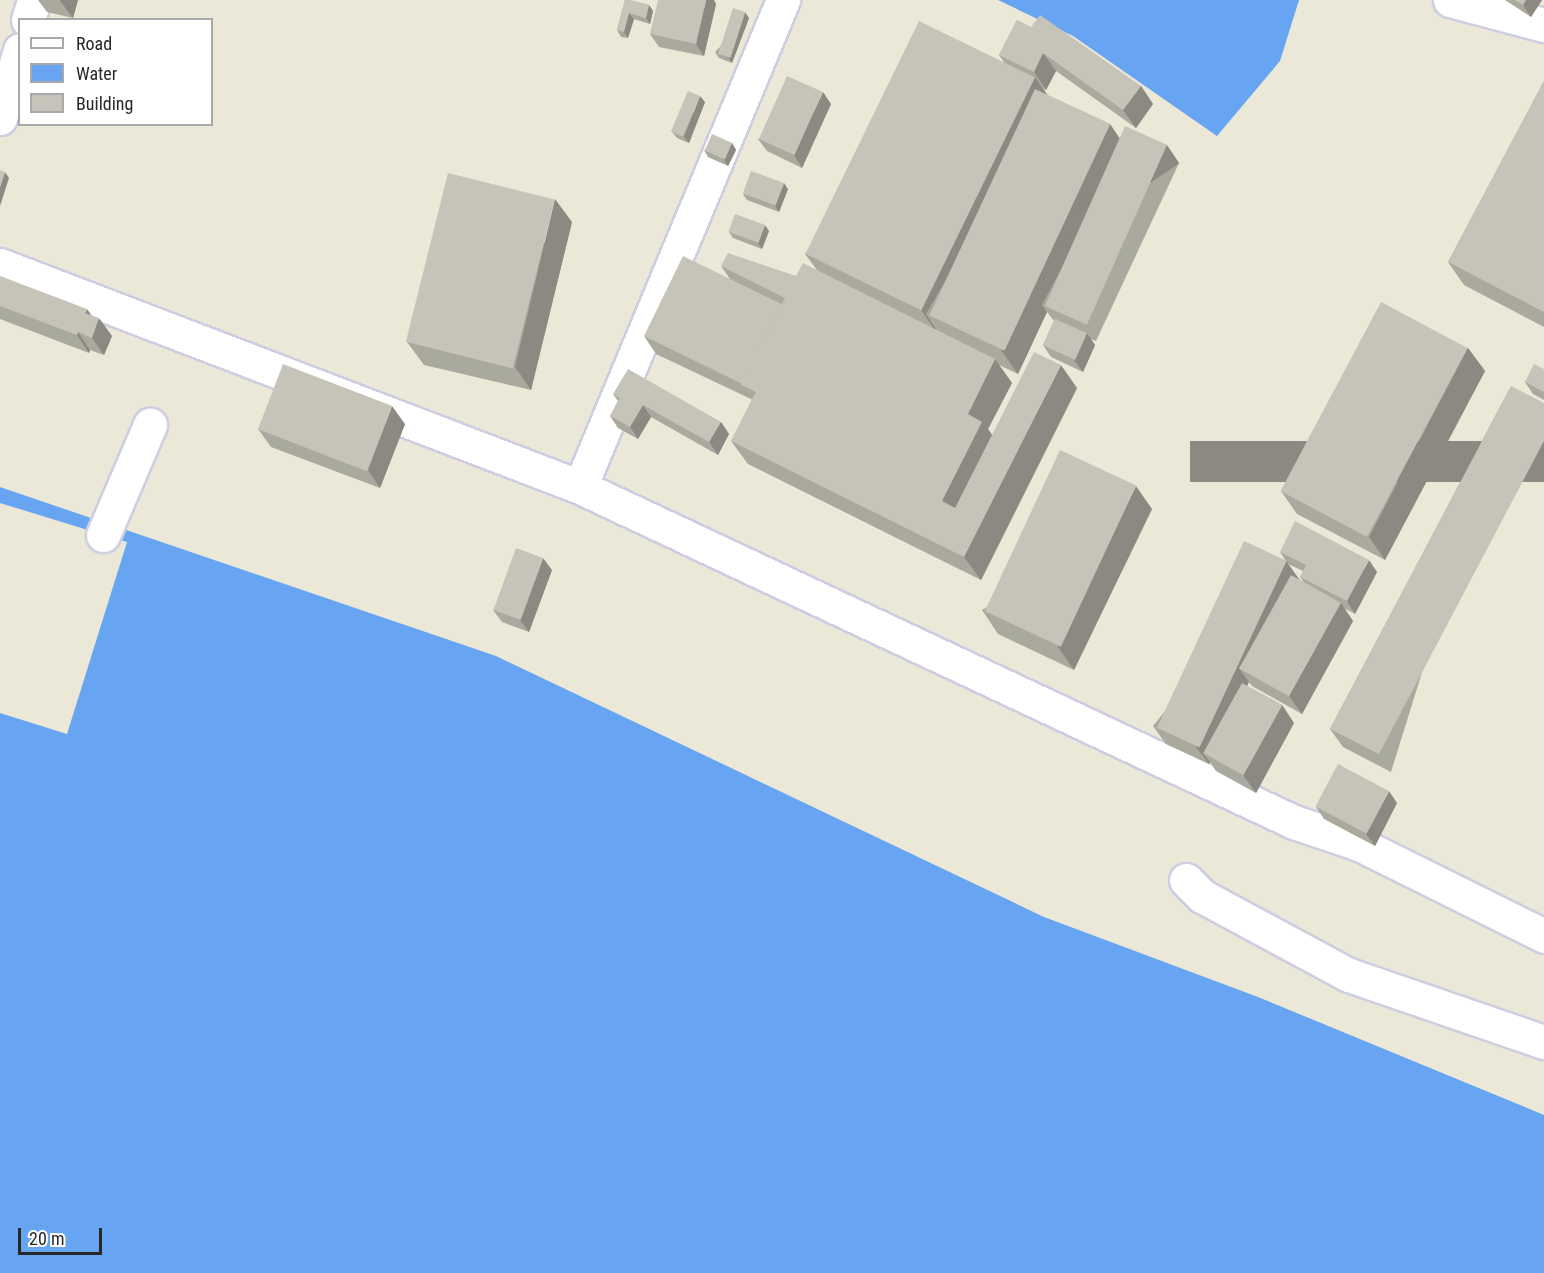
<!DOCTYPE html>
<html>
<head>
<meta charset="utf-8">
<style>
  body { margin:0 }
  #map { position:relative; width:1544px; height:1273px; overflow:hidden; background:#ebe8d8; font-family:"Roboto Condensed",sans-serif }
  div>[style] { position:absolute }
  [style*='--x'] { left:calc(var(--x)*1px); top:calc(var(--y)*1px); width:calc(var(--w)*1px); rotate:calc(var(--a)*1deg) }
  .water>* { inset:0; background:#67a4f1 }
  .pier>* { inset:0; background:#ebe8d8 }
  .roads { filter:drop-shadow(2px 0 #cfcde1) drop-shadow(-2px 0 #cfcde1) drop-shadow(0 2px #cfcde1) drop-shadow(0 -2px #cfcde1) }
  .minor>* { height:33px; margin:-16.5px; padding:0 16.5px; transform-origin:16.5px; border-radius:16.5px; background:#fff }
  .wall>* { inset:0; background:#aaa99e }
  .shaded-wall>* { inset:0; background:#8b8981; transform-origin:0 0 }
  .building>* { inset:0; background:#c6c4b8; transform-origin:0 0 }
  span { translate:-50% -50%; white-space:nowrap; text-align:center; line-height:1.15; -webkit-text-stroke:4.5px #fff; paint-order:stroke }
  .legend { position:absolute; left:18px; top:18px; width:195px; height:108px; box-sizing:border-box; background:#fff; border:2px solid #a9a9a9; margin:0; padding:8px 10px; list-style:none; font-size:18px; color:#272727 }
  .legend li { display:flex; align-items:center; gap:12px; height:30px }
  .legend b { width:30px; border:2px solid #a9a9a9 }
  .scale { position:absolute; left:18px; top:1228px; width:84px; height:27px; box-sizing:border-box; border:3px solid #272727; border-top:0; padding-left:8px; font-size:18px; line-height:21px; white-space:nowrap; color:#272727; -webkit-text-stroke:4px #fff; paint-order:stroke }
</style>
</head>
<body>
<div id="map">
  <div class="water">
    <i style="clip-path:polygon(998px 0,1299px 0,1280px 61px,1217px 136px,1073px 36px)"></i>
    <i style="clip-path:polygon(0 487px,496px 656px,1044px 917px,1258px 997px,1544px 1115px,1544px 1273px,0 1273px)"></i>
  </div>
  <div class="pier">
    <i style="clip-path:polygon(0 503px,127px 542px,67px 734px,0 713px)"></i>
  </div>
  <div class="roads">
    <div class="minor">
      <i style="--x:1450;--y:0;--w:97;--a:14.9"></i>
      <i style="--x:28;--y:20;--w:21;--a:-73"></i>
      <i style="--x:0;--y:118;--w:71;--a:-73.6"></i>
      <i style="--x:0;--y:265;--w:621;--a:20.94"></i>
      <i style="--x:580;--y:487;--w:789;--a:25.14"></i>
      <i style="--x:1294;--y:822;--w:69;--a:18.7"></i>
      <i style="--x:1359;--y:844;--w:207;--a:26.4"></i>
      <i style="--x:580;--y:487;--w:528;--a:-67.37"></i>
      <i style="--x:103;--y:535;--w:120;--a:-66.9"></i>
      <i style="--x:1186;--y:880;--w:23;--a:45"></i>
      <i style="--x:1202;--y:896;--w:167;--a:28.3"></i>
      <i style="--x:1349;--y:975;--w:206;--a:19"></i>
    </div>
  </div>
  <div class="wall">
    <i style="clip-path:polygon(38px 0,78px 0,73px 18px,47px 12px)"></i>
    <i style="clip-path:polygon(625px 0,649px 5px,653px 11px,650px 24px,634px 19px,628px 38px,621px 37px,617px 30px)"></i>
    <i style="clip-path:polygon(1505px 0,1542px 0,1531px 17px)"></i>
    <i style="clip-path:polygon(716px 4px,704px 56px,659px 47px,650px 34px)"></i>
    <i style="clip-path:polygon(749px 18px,732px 63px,719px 58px,715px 52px)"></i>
    <i style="clip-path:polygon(1017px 20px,1141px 86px,1153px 104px,1136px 128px,1056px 71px,1046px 90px,1043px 88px,1047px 95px,1110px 124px,1120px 139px,1179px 163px,1096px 341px,1091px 339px,1095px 345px,1083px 372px,1051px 357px,1043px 345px,1054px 321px,1047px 312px,1018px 374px,999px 365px,1012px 383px,988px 429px,992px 435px,1077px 388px,981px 580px,748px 464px,731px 441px,752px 400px,751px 399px,656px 354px,644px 336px,730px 279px,721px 266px,796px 276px,817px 270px,805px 254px,1004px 62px,999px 55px)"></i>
    <i style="clip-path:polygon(1544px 81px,1544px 327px,1464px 285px,1448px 262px)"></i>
    <i style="clip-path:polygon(705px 102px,689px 143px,677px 138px,672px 132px)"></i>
    <i style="clip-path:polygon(831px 104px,802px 168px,767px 151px,758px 139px)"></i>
    <i style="clip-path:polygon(732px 143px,736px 150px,728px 166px,708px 157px,704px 150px)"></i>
    <i style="clip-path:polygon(788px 189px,779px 212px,747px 200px,743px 194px)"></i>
    <i style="clip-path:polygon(572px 222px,531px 390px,424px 365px,407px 342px)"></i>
    <i style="clip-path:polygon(769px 231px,762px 249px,733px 238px,729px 232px)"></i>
    <i style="clip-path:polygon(0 276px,91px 315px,112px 336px,104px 355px,90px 350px,89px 353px,0 319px)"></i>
    <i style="clip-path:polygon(1468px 348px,1485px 371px,1385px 560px,1297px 514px,1281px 491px)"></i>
    <i style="clip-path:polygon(1544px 369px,1544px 400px,1533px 394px,1525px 382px)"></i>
    <i style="clip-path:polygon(1511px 386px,1391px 772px,1343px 747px,1330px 729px)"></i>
    <i style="clip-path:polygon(613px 394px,721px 422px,729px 434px,718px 455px,651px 417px,638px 439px,618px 428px,610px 416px,618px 401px)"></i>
    <i style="clip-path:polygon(405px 424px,380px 488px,271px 447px,258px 429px)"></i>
    <i style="clip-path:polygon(1152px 509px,1074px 670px,998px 634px,982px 610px)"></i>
    <i style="clip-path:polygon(evenodd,1280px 552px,1377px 572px,1355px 614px,1344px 608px,1353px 621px,1302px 714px,1252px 686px,1249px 682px,1247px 686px,1282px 705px,1294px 723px,1256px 793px,1216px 771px,1210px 762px,1209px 764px,1166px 744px,1153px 726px,1286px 561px,1280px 552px,1288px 564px,1303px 571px,1300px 577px,1304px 582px,1299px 579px,1288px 564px)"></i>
    <i style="clip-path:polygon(552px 570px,529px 632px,502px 622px,493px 610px)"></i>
    <i style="clip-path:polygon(1397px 803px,1375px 846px,1324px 819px,1316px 807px)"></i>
  </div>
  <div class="shaded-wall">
    <i style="clip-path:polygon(61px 0,78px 0,73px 18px,60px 1px)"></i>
    <i style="clip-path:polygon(706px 0,714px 0,716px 4px,704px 56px,696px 44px)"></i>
    <i style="clip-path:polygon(1526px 0,1542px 0,1531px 17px,1523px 5px)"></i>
    <i style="clip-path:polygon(649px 5px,653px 11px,650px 24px,646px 18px)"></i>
    <i style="clip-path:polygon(745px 12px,749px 18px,732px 63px,728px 57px)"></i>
    <i style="clip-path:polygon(629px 13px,634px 19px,628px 38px,624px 32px)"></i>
    <i style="clip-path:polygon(1043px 53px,1056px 71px,1046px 90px,1034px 72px)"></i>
    <i style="clip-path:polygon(1035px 77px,1051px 100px,926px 314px,938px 332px,937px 333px,921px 310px)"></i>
    <i style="clip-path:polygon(1141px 86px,1153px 104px,1136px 128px,1123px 110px)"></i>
    <i style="clip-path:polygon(823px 92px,831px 104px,802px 168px,794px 155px)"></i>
    <i style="clip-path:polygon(700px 96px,705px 102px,689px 143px,684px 137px)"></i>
    <i style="clip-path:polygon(1110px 124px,1126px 148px,1042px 305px,1047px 312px,1018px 374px,1001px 350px)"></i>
    <i style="clip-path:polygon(732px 143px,736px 150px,728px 166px,724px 160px)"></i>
    <i style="left:1167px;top:145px;width:22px;height:197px;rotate:56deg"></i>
    <i style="clip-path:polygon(5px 172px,9px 178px,0 206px,0 187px)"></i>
    <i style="clip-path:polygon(784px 183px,788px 189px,779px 212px,775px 206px)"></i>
    <i style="clip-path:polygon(555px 199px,572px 222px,531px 390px,515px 367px)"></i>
    <i style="clip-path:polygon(765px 225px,769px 231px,762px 249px,758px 243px)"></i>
    <i style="clip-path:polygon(87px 309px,97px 323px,99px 318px,112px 336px,104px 355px,92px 338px,85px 313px)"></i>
    <i style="clip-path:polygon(78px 332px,90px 350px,89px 353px,77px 335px)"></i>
    <i style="clip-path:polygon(1087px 333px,1095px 345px,1083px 372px,1074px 360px)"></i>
    <i style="clip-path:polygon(1468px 348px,1485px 371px,1385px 560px,1369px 537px)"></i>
    <i style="clip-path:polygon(995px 359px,1012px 383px,988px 429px,999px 445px,958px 524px,942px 501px,968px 414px)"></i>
    <i style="clip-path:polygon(1061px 365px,1077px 388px,981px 580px,964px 557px)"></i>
    <i style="clip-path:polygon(643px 405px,651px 417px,638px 439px,630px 427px)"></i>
    <i style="clip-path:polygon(392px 406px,405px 424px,380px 488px,368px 470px)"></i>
    <i style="clip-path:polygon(721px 422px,729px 434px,718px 455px,709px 442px)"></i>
    <i style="left:1544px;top:441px;width:41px;height:354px;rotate:90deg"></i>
    <i style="clip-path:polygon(1136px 486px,1152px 509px,1074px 670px,1058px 647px)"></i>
    <i style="clip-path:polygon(543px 558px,552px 570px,529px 632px,520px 620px)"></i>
    <i style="clip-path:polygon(1369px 560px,1377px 572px,1355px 614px,1347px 601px)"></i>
    <i style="clip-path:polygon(1286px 561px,1299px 579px,1239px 668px,1249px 682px,1212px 758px,1203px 753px,1210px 762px,1209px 764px,1196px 747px)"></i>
    <i style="clip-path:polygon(1341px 603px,1353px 621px,1302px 714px,1289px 696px)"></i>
    <i style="clip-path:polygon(1282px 705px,1294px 723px,1256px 793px,1243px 775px)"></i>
    <i style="clip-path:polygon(1389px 791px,1397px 803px,1375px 846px,1366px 834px)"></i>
  </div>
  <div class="building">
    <i style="clip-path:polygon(625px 0,631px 0,649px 5px,646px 18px,629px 13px,624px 32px,617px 30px)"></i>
    <i style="clip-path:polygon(658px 0,706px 0,696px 44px,650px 34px)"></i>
    <i style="clip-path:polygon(1515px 0,1526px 0,1523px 5px)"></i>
    <i style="left:733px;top:8px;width:13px;height:48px;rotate:18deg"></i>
    <i style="clip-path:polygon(1040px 15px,1141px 86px,1123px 110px,1043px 53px,1034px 72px,999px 55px,1017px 20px,1031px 27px)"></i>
    <i style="left:919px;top:21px;width:129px;height:259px;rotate:26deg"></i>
    <i style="left:787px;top:76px;width:39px;height:69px;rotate:24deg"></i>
    <i style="clip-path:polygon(1544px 81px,1544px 312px,1448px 262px)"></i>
    <i style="left:1035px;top:89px;width:83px;height:250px;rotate:25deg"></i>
    <i style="left:688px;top:91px;width:13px;height:44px;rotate:23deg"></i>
    <i style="left:1125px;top:126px;width:46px;height:197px;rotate:24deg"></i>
    <i style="left:712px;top:134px;width:22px;height:18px;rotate:24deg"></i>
    <i style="clip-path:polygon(0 170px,5px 172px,0 187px)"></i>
    <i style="left:751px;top:171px;width:35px;height:24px;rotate:20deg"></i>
    <i style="left:448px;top:173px;width:110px;height:174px;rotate:14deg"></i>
    <i style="left:735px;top:214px;width:32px;height:19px;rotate:20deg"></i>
    <i style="clip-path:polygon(728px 253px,796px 276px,803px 263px,995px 359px,968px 414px,982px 422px,942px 501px,955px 508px,1034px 352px,1061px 365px,964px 557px,731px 441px,756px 392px,741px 385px,785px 298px,721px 266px)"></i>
    <i style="left:683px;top:256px;width:110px;height:89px;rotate:26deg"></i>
    <i style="clip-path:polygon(0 276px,87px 309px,85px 313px,99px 318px,92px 338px,78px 332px,77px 335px,0 306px)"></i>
    <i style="left:1381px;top:302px;width:98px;height:214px;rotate:28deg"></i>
    <i style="left:1055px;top:319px;width:35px;height:29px;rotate:24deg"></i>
    <i style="left:283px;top:364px;width:117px;height:70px;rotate:21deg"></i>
    <i style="clip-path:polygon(1534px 364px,1544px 369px,1544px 392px,1525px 382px)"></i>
    <i style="clip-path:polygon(628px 369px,721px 422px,709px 442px,643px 405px,630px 427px,610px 416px,620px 398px,613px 394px)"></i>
    <i style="clip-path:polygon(1511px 386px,1544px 403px,1544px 441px,1379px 754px,1330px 729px)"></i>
    <i style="left:1060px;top:450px;width:84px;height:178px;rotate:25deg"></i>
    <i style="clip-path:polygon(1295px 521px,1369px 560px,1347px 601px,1300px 577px,1306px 565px,1280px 552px)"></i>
    <i style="left:1244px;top:541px;width:47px;height:206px;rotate:25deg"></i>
    <i style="left:516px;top:548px;width:29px;height:66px;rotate:20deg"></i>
    <i style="left:1291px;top:575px;width:57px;height:107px;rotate:29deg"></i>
    <i style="left:1242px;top:683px;width:46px;height:80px;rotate:29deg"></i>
    <i style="left:1338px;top:764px;width:58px;height:48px;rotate:28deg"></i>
  </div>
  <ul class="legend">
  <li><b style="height:8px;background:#fff"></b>Road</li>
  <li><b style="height:16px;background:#67a4f1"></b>Water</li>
  <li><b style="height:16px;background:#c6c4b8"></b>Building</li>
  </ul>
  <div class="scale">20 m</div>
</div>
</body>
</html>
